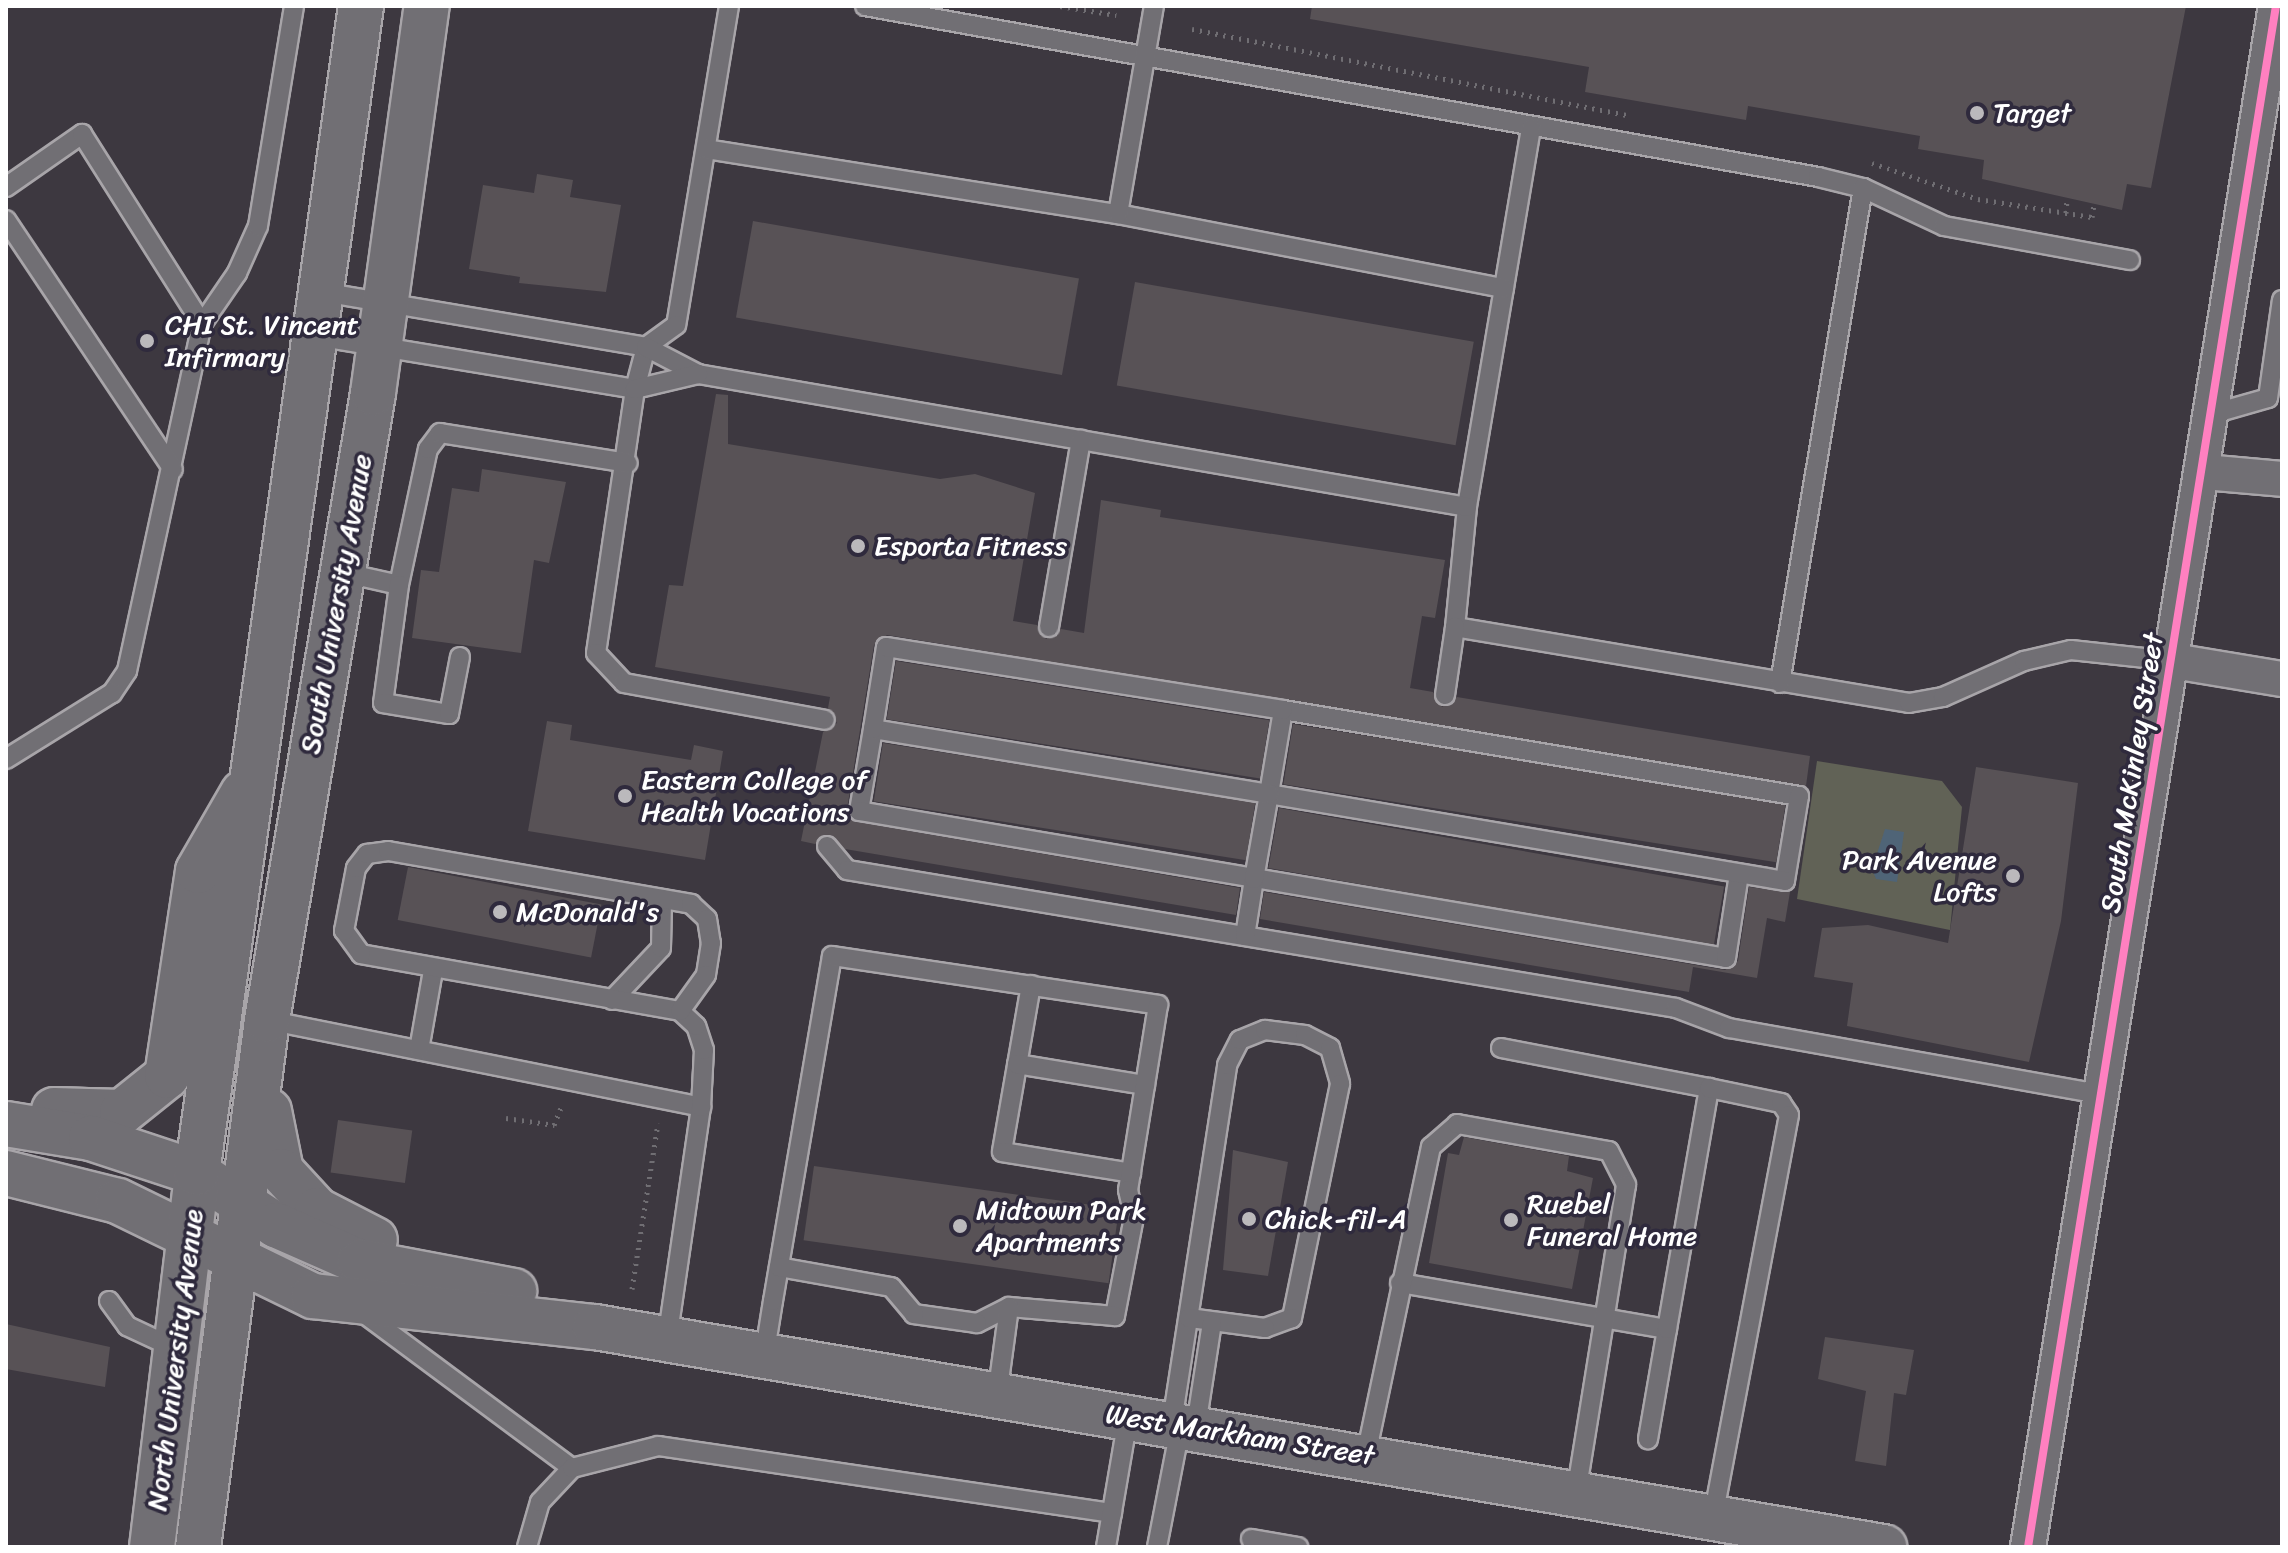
<!DOCTYPE html>
<html>
<head>
<meta charset="utf-8">
<style>
  body { margin:0 }
  #map { position:relative; width:2288px; height:1553px; overflow:hidden; background:#3d3840; font-family:Sriracha,sans-serif }
  div>[style] { position:absolute }
  [style*='--x'] { left:calc(var(--x)*1px); top:calc(var(--y)*1px); width:calc(var(--w)*1px); rotate:calc(var(--a)*1deg) }
  .green>* { inset:0; background:#616256 }
  .water>* { inset:0; background:#4f6477 }
  .building>* { inset:0; background:#585256; transform-origin:0 0 }
  .path>* { height:5px; margin-top:-2.5px; transform-origin:0; background:repeating-linear-gradient(90deg,#706e73 0 2px,transparent 0 8px) }
  .roads { filter:drop-shadow(2px 0 #a8a5a9) drop-shadow(-2px 0 #a8a5a9) drop-shadow(0 2px #a8a5a9) drop-shadow(0 -2px #a8a5a9) }
  .lane>* { height:18px; margin:-9px; padding:0 9px; transform-origin:9px; border-radius:9px; background:#716f74 }
  .street>* { height:34px; margin:-17px; padding:0 17px; transform-origin:17px; border-radius:17px; background:#716f74 }
  .secondary>* { height:44px; margin:-22px; padding:0 22px; transform-origin:22px; border-radius:22px; background:#716f74 }
  .cycleway>* { height:8px; margin:-4px; padding:0 4px; transform-origin:4px; border-radius:4px; background:#ff80c0 }
  .dots>* { width:22px; height:22px; translate:-50% -50%; box-sizing:border-box; border:4px solid #2f2a3d; border-radius:50% }
  span { translate:-50% -50%; white-space:nowrap; text-align:center; line-height:1.15; -webkit-text-stroke:7px #2f2a3d; paint-order:stroke }
  .poi-label { font-size:28px; color:#fff }
  .left { translate:0 -50%; text-align:left }
  .right { translate:-100% -50%; text-align:right }
  .street-label { font-size:28px; color:#fff }
  .frame { position:absolute; inset:0; border:8px solid #fff; pointer-events:none }
</style>
</head>
<body>
<div id="map">
  <div class="green">
    <i style="clip-path:polygon(1817px 761px,1942px 781px,1962px 807px,1950px 930px,1797px 899px)"></i>
  </div>
  <div class="water">
    <i style="clip-path:polygon(1885px 829px,1904px 832px,1897px 882px,1876px 879px,1872px 869px)"></i>
  </div>
  <div class="building">
    <i style="clip-path:polygon(1312px 6px,2186px 6px,2151px 188px,2127px 184px,2122px 210px,1982px 179px,1984px 160px,1918px 149px,1920px 136px,1748px 106px,1746px 120px,1585px 92px,1589px 67px,1310px 19px)"></i>
    <i style="clip-path:polygon(537px 174px,573px 180px,570px 197px,621px 205px,606px 292px,519px 283px,520px 277px,469px 269px,483px 185px,534px 193px)"></i>
    <i style="left:753px;top:221px;width:331px;height:98px;rotate:10deg"></i>
    <i style="left:1135px;top:282px;width:344px;height:105px;rotate:10deg"></i>
    <i style="clip-path:polygon(716px 394px,728px 395px,728px 444px,940px 479px,975px 474px,1035px 493px,1013px 621px,1037px 625px,1046px 639px,1061px 629px,1084px 633px,1101px 500px,1161px 510px,1160px 517px,1445px 560px,1435px 618px,1422px 616px,1410px 688px,1433px 692px,1442px 707px,1457px 697px,1810px 756px,1806px 786px,887px 635px,874px 645px,847px 809px,852px 821px,1240px 888px,1236px 915px,845px 849px,830px 835px,815px 844px,801px 841px,823px 732px,837px 723px,828px 708px,830px 697px,655px 667px,669px 585px,683px 586px)"></i>
    <i style="clip-path:polygon(482px 469px,566px 482px,549px 563px,534px 560px,521px 653px,412px 638px,421px 570px,439px 572px,452px 488px,479px 492px)"></i>
    <i style="left:896px;top:661px;width:378px;height:59px;rotate:9deg"></i>
    <i style="clip-path:polygon(547px 721px,572px 725px,570px 740px,691px 760px,694px 745px,723px 751px,705px 860px,528px 831px)"></i>
    <i style="left:1293px;top:724px;width:499px;height:61px;rotate:9deg"></i>
    <i style="left:883px;top:743px;width:377px;height:59px;rotate:9deg"></i>
    <i style="clip-path:polygon(1976px 767px,2078px 783px,2061px 921px,2029px 1062px,1847px 1026px,1853px 983px,1814px 977px,1822px 928px,1868px 925px,1948px 943px)"></i>
    <i style="left:1279px;top:808px;width:452px;height:61px;rotate:10deg"></i>
    <i style="left:408px;top:867px;width:197px;height:54px;rotate:11deg"></i>
    <i style="clip-path:polygon(1749px 887px,1790px 892px,1785px 922px,1767px 918px,1757px 978px,1693px 967px,1689px 992px,1260px 919px,1264px 892px,1725px 970px,1738px 961px)"></i>
    <i style="left:338px;top:1120px;width:75px;height:53px;rotate:8deg"></i>
    <i style="clip-path:polygon(1464px 1137px,1569px 1156px,1567px 1171px,1593px 1178px,1572px 1289px,1429px 1263px,1448px 1153px,1459px 1155px)"></i>
    <i style="clip-path:polygon(1233px 1150px,1288px 1162px,1268px 1276px,1223px 1270px)"></i>
    <i style="left:814px;top:1166px;width:308px;height:75px;rotate:8deg"></i>
    <i style="clip-path:polygon(6px 1324px,110px 1347px,105px 1387px,6px 1369px)"></i>
    <i style="clip-path:polygon(1825px 1337px,1914px 1350px,1906px 1395px,1894px 1393px,1886px 1466px,1855px 1461px,1866px 1391px,1818px 1379px)"></i>
  </div>
  <div class="path">
    <i style="--x:1060;--y:6;--w:57;--a:9.1"></i>
    <i style="--x:1192;--y:29;--w:447;--a:11.2"></i>
    <i style="--x:1872;--y:163;--w:112;--a:18.8"></i>
    <i style="--x:1978;--y:199;--w:115;--a:9"></i>
    <i style="--x:2092;--y:217;--w:12;--a:-81"></i>
    <i style="--x:2066;--y:213;--w:13;--a:-86"></i>
    <i style="--x:506;--y:1118;--w:49;--a:8.3"></i>
    <i style="--x:554;--y:1125;--w:22;--a:-68"></i>
    <i style="--x:632;--y:1289;--w:168;--a:-81.1"></i>
  </div>
  <div class="roads">
    <div class="lane">
      <i style="--x:729;--y:6;--w:323;--a:99.4"></i>
      <i style="--x:676;--y:325;--w:37;--a:144"></i>
      <i style="--x:646;--y:347;--w:43;--a:104.7"></i>
      <i style="--x:635;--y:389;--w:267;--a:98.4"></i>
      <i style="--x:596;--y:653;--w:41;--a:47"></i>
      <i style="--x:624;--y:683;--w:204;--a:10.4"></i>
      <i style="--x:865;--y:6;--w:968;--a:10.17"></i>
      <i style="--x:1818;--y:177;--w:46;--a:13.7"></i>
      <i style="--x:1863;--y:188;--w:89;--a:25.1"></i>
      <i style="--x:1944;--y:226;--w:189;--a:10.4"></i>
      <i style="--x:1531;--y:128;--w:384;--a:99.6"></i>
      <i style="--x:1467;--y:507;--w:121;--a:95.7"></i>
      <i style="--x:1455;--y:627;--w:460;--a:9.5"></i>
      <i style="--x:1909;--y:703;--w:35;--a:-10"></i>
      <i style="--x:1943;--y:697;--w:89;--a:-24"></i>
      <i style="--x:2024;--y:661;--w:48;--a:-13.2"></i>
      <i style="--x:2071;--y:650;--w:103;--a:6.2"></i>
      <i style="--x:706;--y:149;--w:417;--a:9"></i>
      <i style="--x:1118;--y:214;--w:393;--a:10.9"></i>
      <i style="--x:6;--y:187;--w:93;--a:-34.9"></i>
      <i style="--x:82;--y:134;--w:225;--a:57.7"></i>
      <i style="--x:202;--y:324;--w:355;--a:102.2"></i>
      <i style="--x:127;--y:671;--w:27;--a:124"></i>
      <i style="--x:112;--y:693;--w:125;--a:148.1"></i>
      <i style="--x:1118;--y:214;--w:211;--a:-80.2"></i>
      <i style="--x:6;--y:220;--w:300;--a:56.2"></i>
      <i style="--x:322;--y:292;--w:329;--a:9.6"></i>
      <i style="--x:646;--y:347;--w:59;--a:27.4"></i>
      <i style="--x:698;--y:374;--w:780;--a:9.81"></i>
      <i style="--x:202;--y:324;--w:62;--a:-55.5"></i>
      <i style="--x:237;--y:273;--w:51;--a:-65.9"></i>
      <i style="--x:258;--y:226;--w:223;--a:-80.7"></i>
      <i style="--x:316;--y:336;--w:323;--a:9.4"></i>
      <i style="--x:635;--y:389;--w:65;--a:-13.4"></i>
      <i style="--x:2212;--y:414;--w:58;--a:-15.9"></i>
      <i style="--x:2268;--y:398;--w:99;--a:-81.9"></i>
      <i style="--x:341;--y:572;--w:59;--a:12.6"></i>
      <i style="--x:399;--y:585;--w:139;--a:-78"></i>
      <i style="--x:428;--y:449;--w:20;--a:-53"></i>
      <i style="--x:440;--y:433;--w:190;--a:9.1"></i>
      <i style="--x:399;--y:585;--w:119;--a:97.7"></i>
      <i style="--x:383;--y:703;--w:67;--a:9.5"></i>
      <i style="--x:449;--y:714;--w:58;--a:-79.1"></i>
      <i style="--x:1049;--y:627;--w:190;--a:-80.3"></i>
      <i style="--x:1780;--y:683;--w:502;--a:-80.48"></i>
      <i style="--x:1445;--y:695;--w:69;--a:-81.6"></i>
      <i style="--x:873;--y:729;--w:83;--a:99.7"></i>
      <i style="--x:859;--y:811;--w:879;--a:9.62"></i>
      <i style="--x:1726;--y:958;--w:85;--a:-81.2"></i>
      <i style="--x:827;--y:846;--w:31;--a:50"></i>
      <i style="--x:847;--y:870;--w:840;--a:9.45"></i>
      <i style="--x:1676;--y:1008;--w:57;--a:20.7"></i>
      <i style="--x:1729;--y:1028;--w:378;--a:10.1"></i>
      <i style="--x:1245;--y:936;--w:58;--a:-81"></i>
      <i style="--x:1254;--y:879;--w:86;--a:-80"></i>
      <i style="--x:1269;--y:794;--w:85;--a:-80.5"></i>
      <i style="--x:1283;--y:710;--w:523;--a:9.46"></i>
      <i style="--x:1799;--y:796;--w:86;--a:99.4"></i>
      <i style="--x:1785;--y:881;--w:523;--a:-170.43"></i>
      <i style="--x:1269;--y:794;--w:401;--a:-170.7"></i>
      <i style="--x:873;--y:729;--w:83;--a:-81"></i>
      <i style="--x:886;--y:647;--w:402;--a:9"></i>
      <i style="--x:1031;--y:985;--w:169;--a:99.9"></i>
      <i style="--x:1002;--y:1152;--w:131;--a:9.2"></i>
      <i style="--x:612;--y:1000;--w:71;--a:-46.7"></i>
      <i style="--x:661;--y:948;--w:49;--a:-88.8"></i>
      <i style="--x:267;--y:1020;--w:443;--a:11.3"></i>
      <i style="--x:1501;--y:1048;--w:212;--a:10.9"></i>
      <i style="--x:419;--y:1050;--w:80;--a:-80"></i>
      <i style="--x:1017;--y:1064;--w:130;--a:9.3"></i>
      <i style="--x:1400;--y:1283;--w:271;--a:9.8"></i>
      <i style="--x:1667;--y:1329;--w:112;--a:99.8"></i>
      <i style="--x:109;--y:1301;--w:31;--a:54"></i>
      <i style="--x:127;--y:1326;--w:54;--a:25.1"></i>
      <i style="--x:363;--y:1313;--w:260;--a:36.6"></i>
      <i style="--x:1667;--y:1329;--w:245;--a:-80.1"></i>
      <i style="--x:1709;--y:1088;--w:74;--a:11.8"></i>
      <i style="--x:1781;--y:1103;--w:14;--a:56"></i>
      <i style="--x:1789;--y:1115;--w:409;--a:100.7"></i>
      <i style="--x:667;--y:1340;--w:235;--a:-81.7"></i>
      <i style="--x:701;--y:1107;--w:57;--a:-87"></i>
      <i style="--x:704;--y:1050;--w:25;--a:-108"></i>
      <i style="--x:696;--y:1026;--w:22;--a:-137"></i>
      <i style="--x:680;--y:1011;--w:324;--a:-169.9"></i>
      <i style="--x:361;--y:954;--w:29;--a:-126"></i>
      <i style="--x:344;--y:931;--w:64;--a:-79.2"></i>
      <i style="--x:356;--y:868;--w:18;--a:-52"></i>
      <i style="--x:367;--y:854;--w:21;--a:-8"></i>
      <i style="--x:388;--y:851;--w:308;--a:9.9"></i>
      <i style="--x:691;--y:904;--w:22;--a:43"></i>
      <i style="--x:707;--y:919;--w:24;--a:81"></i>
      <i style="--x:711;--y:943;--w:32;--a:99"></i>
      <i style="--x:706;--y:975;--w:44;--a:125.8"></i>
      <i style="--x:764;--y:1357;--w:57;--a:-80.9"></i>
      <i style="--x:773;--y:1301;--w:350;--a:-80.3"></i>
      <i style="--x:832;--y:956;--w:330;--a:8.5"></i>
      <i style="--x:1158;--y:1005;--w:187;--a:99.2"></i>
      <i style="--x:1128;--y:1190;--w:28;--a:77"></i>
      <i style="--x:1134;--y:1217;--w:101;--a:100.9"></i>
      <i style="--x:1115;--y:1316;--w:106;--a:-175.1"></i>
      <i style="--x:1009;--y:1307;--w:36;--a:153"></i>
      <i style="--x:977;--y:1323;--w:64;--a:-171.9"></i>
      <i style="--x:914;--y:1314;--w:35;--a:-130"></i>
      <i style="--x:891;--y:1287;--w:114;--a:-169.9"></i>
      <i style="--x:997;--y:1396;--w:90;--a:-82.3"></i>
      <i style="--x:1172;--y:1422;--w:361;--a:-81.2"></i>
      <i style="--x:1227;--y:1065;--w:28;--a:-63"></i>
      <i style="--x:1240;--y:1040;--w:27;--a:-22"></i>
      <i style="--x:1265;--y:1030;--w:40;--a:7.1"></i>
      <i style="--x:1305;--y:1035;--w:28;--a:27"></i>
      <i style="--x:1330;--y:1048;--w:37;--a:74"></i>
      <i style="--x:1340;--y:1084;--w:239;--a:101.6"></i>
      <i style="--x:1292;--y:1318;--w:29;--a:160"></i>
      <i style="--x:1265;--y:1328;--w:77;--a:-172.5"></i>
      <i style="--x:1196;--y:1426;--w:104;--a:-81.2"></i>
      <i style="--x:1366;--y:1455;--w:315;--a:-78.1"></i>
      <i style="--x:1431;--y:1147;--w:35;--a:-41"></i>
      <i style="--x:1457;--y:1124;--w:154;--a:10.1"></i>
      <i style="--x:1609;--y:1151;--w:38;--a:63"></i>
      <i style="--x:1626;--y:1185;--w:313;--a:99.2"></i>
      <i style="--x:1251;--y:1539;--w:48;--a:9.7"></i>
      <i style="--x:527;--y:1547;--w:47;--a:-73.9"></i>
      <i style="--x:540;--y:1502;--w:47;--a:-46.7"></i>
      <i style="--x:572;--y:1468;--w:89;--a:-14.3"></i>
      <i style="--x:658;--y:1446;--w:459;--a:8.4"></i>
      <i style="--x:1106;--y:1547;--w:131;--a:-80.3"></i>
      <i style="--x:1157;--y:1547;--w:125;--a:-79"></i>
    </div>
    <div class="street">
      <i style="--x:2204;--y:472;--w:78;--a:5.1"></i>
      <i style="--x:2173;--y:661;--w:110;--a:9.4"></i>
      <i style="--x:2028;--y:1547;--w:1561;--a:-80.86"></i>
    </div>
    <div class="secondary">
      <i style="--x:54;--y:1110;--w:68;--a:1.7"></i>
      <i style="--x:122;--y:1112;--w:58;--a:-38.7"></i>
      <i style="--x:167;--y:1076;--w:207;--a:-81.4"></i>
      <i style="--x:198;--y:871;--w:90;--a:-60"></i>
      <i style="--x:269;--y:1111;--w:61;--a:78.7"></i>
      <i style="--x:281;--y:1171;--w:53;--a:47.3"></i>
      <i style="--x:317;--y:1210;--w:65;--a:27.3"></i>
      <i style="--x:6;--y:1124;--w:86;--a:9.4"></i>
      <i style="--x:91;--y:1138;--w:112;--a:18.3"></i>
      <i style="--x:197;--y:1173;--w:95;--a:33.4"></i>
      <i style="--x:276;--y:1225;--w:92;--a:23.8"></i>
      <i style="--x:360;--y:1262;--w:157;--a:10.7"></i>
      <i style="--x:6;--y:1173;--w:115;--a:14"></i>
      <i style="--x:118;--y:1201;--w:217;--a:26"></i>
      <i style="--x:313;--y:1296;--w:284;--a:6.3"></i>
      <i style="--x:595;--y:1327;--w:1308;--a:9.69"></i>
      <i style="--x:152;--y:1547;--w:377;--a:-83.1"></i>
      <i style="--x:197;--y:1173;--w:1178;--a:-82"></i>
      <i style="--x:198;--y:1547;--w:531;--a:-82.54"></i>
      <i style="--x:267;--y:1020;--w:636;--a:-80.4"></i>
      <i style="--x:373;--y:393;--w:391;--a:-82.1"></i>
    </div>
  </div>
  <div class="cycleway">
    <i style="--x:2028;--y:1547;--w:1561;--a:-80.86"></i>
  </div>
  <div class="dots">
    <i style="left:1977px;top:113px;background:#bbb9bc"></i>
    <i style="left:147px;top:341px;background:#bbb9bc"></i>
    <i style="left:858px;top:546px;background:#bbb9bc"></i>
    <i style="left:625px;top:796px;background:#bbb9bc"></i>
    <i style="left:2013px;top:876px;background:#bbb9bc"></i>
    <i style="left:500px;top:912px;background:#bbb9bc"></i>
    <i style="left:1249px;top:1219px;background:#bbb9bc"></i>
    <i style="left:1511px;top:1220px;background:#bbb9bc"></i>
    <i style="left:960px;top:1226px;background:#bbb9bc"></i>
  </div>
  <div class="poi-label">
    <span class="left" style="left:1993px;top:113px">Target</span>
    <span class="left" style="left:165px;top:341px">CHI St. Vincent<br>Infirmary</span>
    <span class="left" style="left:874px;top:546px">Esporta Fitness</span>
    <span class="left" style="left:641px;top:796px">Eastern College of<br>Health Vocations</span>
    <span class="right" style="left:1997px;top:876px">Park Avenue<br>Lofts</span>
    <span class="left" style="left:516px;top:912px">McDonald's</span>
    <span class="left" style="left:1527px;top:1220px">Ruebel<br>Funeral Home</span>
    <span class="left" style="left:976px;top:1226px">Midtown Park<br>Apartments</span>
    <span class="left" style="left:1265px;top:1219px">Chick-fil-A</span>
  </div>
  <div class="street-label">
    <span style="left:336px;top:604px;rotate:-80deg">South University Avenue</span>
    <span style="left:2132px;top:773px;rotate:-81deg">South McKinley Street</span>
    <span style="left:175px;top:1360px;rotate:-83deg">North University Avenue</span>
    <span style="left:1240px;top:1435px;rotate:9deg">West Markham Street</span>
  </div>
  <div class="frame"></div>
</div>
</body>
</html>
